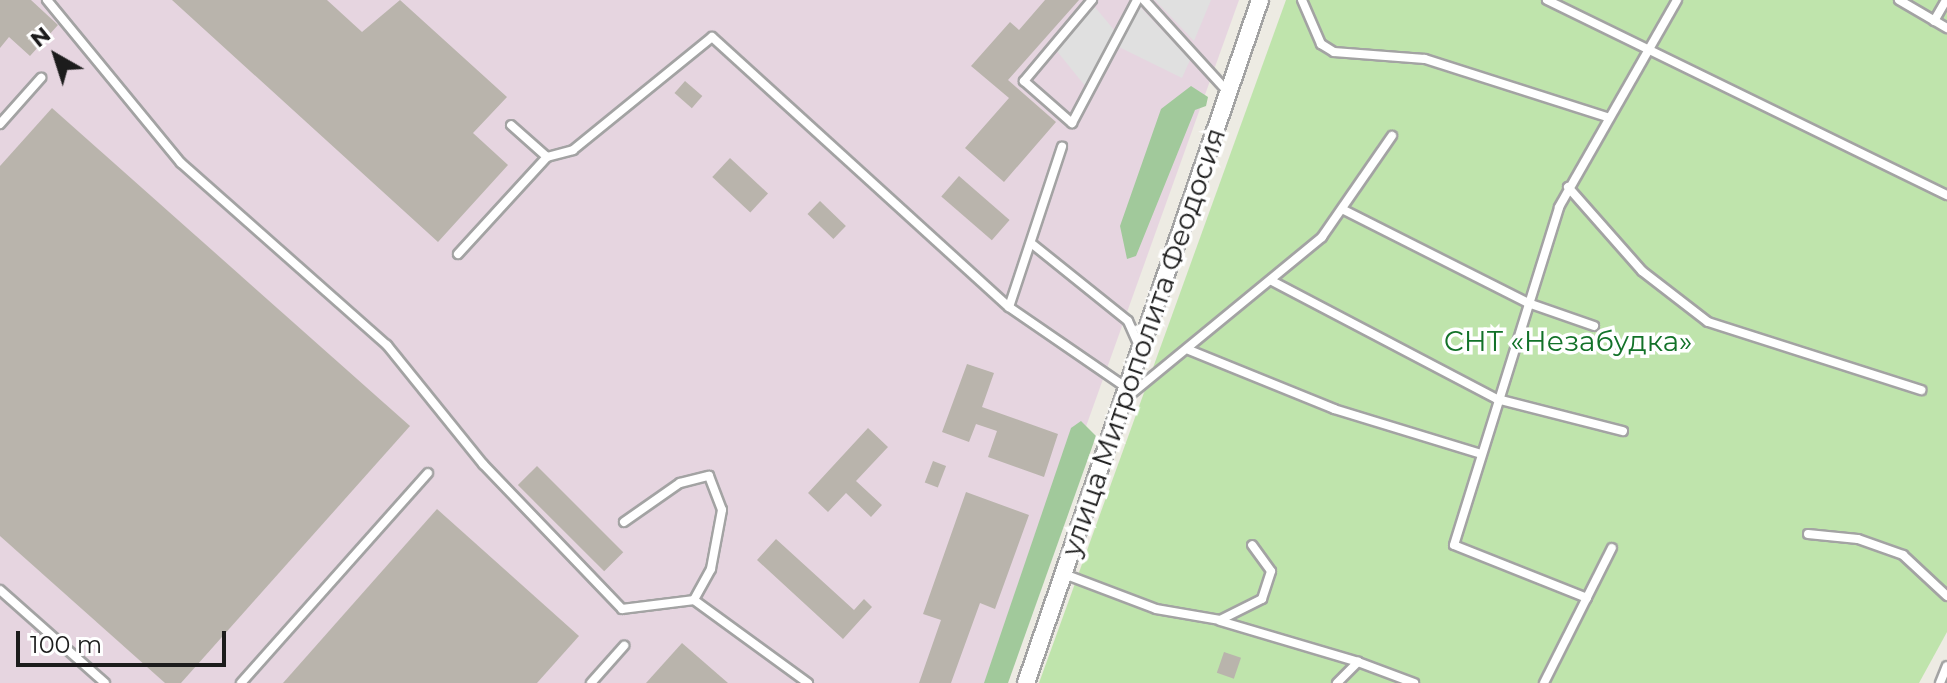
<!DOCTYPE html>
<html>
<head>
<meta charset="utf-8">
<style>
  body { margin:0 }
  #map { position:relative; width:1947px; height:683px; overflow:hidden; background:#edebe3; font-family:Montserrat,sans-serif }
  div>[style] { position:absolute }
  [style*='--x'] { left:calc(var(--x)*1px); top:calc(var(--y)*1px); width:calc(var(--w)*1px); rotate:calc(var(--a)*1deg) }
  .industrial>* { inset:0; background:#e6d5e0 }
  .grass>* { inset:0; background:#bfe4ac }
  .forest>* { inset:0; background:#a1c99b }
  .parking>* { inset:0; background:#e0e0e0 }
  .building>* { inset:0; background:#b9b4ac; transform-origin:0 0 }
  .roads { filter:drop-shadow(2px 0 #a3a3a3) drop-shadow(-2px 0 #a3a3a3) drop-shadow(0 2px #a3a3a3) drop-shadow(0 -2px #a3a3a3) }
  .service>* { height:8px; margin:-4px; padding:0 4px; transform-origin:4px; border-radius:4px; background:#fff }
  .minor>* { height:16px; margin:-8px; padding:0 8px; transform-origin:8px; border-radius:8px; background:#fff }
  span { translate:-50% -50%; white-space:nowrap; text-align:center; line-height:1.15; -webkit-text-stroke:7px #fff; paint-order:stroke }
  .park-label { font-size:28px; color:#137229 }
  .street-label { font-size:28px; color:#1c1c1c }
  .north { position:absolute; left:16px; top:16px; width:80px; height:80px; -webkit-text-stroke:6px #fff; paint-order:stroke; rotate:321deg; font-size:22px; font-weight:700; line-height:32px; text-align:center; color:#1c1c1c }
  .north::after { content:''; display:block; margin:auto; width:28px; height:36px; background:#1c1c1c; clip-path:polygon(50% 0,100% 100%,50% 72%,0 100%) }
  .scale { position:absolute; left:16px; top:631px; width:210px; height:36px; box-sizing:border-box; border:4px solid #1c1c1c; border-top:0; padding-left:10px; font-size:24px; line-height:28px; white-space:nowrap; color:#1c1c1c; -webkit-text-stroke:6px #fff; paint-order:stroke }
</style>
</head>
<body>
<div id="map">
  <div class="industrial">
    <i style="clip-path:polygon(0 0,1239px 0,994px 683px,0 683px)"></i>
  </div>
  <div class="grass">
    <i style="clip-path:polygon(1286px 0,1947px 0,1947px 632px,1919px 683px,1039px 683px)"></i>
  </div>
  <div class="forest">
    <i style="clip-path:polygon(1191px 86px,1208px 97px,1206px 106px,1195px 110px,1136px 256px,1127px 259px,1120px 226px,1161px 109px)"></i>
    <i style="clip-path:polygon(1081px 421px,1096px 436px,1008px 683px,984px 683px,1071px 428px)"></i>
  </div>
  <div class="parking">
    <i style="clip-path:polygon(1155px 0,1211px 0,1194px 41px)"></i>
    <i style="clip-path:polygon(1094px 6px,1115px 31px,1086px 87px,1056px 50px)"></i>
    <i style="clip-path:polygon(1140px 7px,1190px 60px,1182px 78px,1119px 47px)"></i>
  </div>
  <div class="building">
    <i style="clip-path:polygon(0 0,31px 0,58px 25px,30px 56px,9px 37px,0 48px)"></i>
    <i style="clip-path:polygon(172px 0,327px 0,362px 32px,400px 0,507px 97px,473px 133px,508px 165px,438px 242px)"></i>
    <i style="clip-path:polygon(1045px 0,1079px 0,1008px 80px,1056px 122px,1004px 182px,965px 148px,1009px 98px,971px 66px,1010px 22px,1019px 30px)"></i>
    <i style="left:685px;top:81px;width:23px;height:16px;rotate:41deg"></i>
    <i style="clip-path:polygon(52px 108px,410px 426px,181px 683px,165px 683px,0 536px,0 166px)"></i>
    <i style="left:730px;top:158px;width:52px;height:26px;rotate:43deg"></i>
    <i style="left:959px;top:176px;width:67px;height:27px;rotate:41deg"></i>
    <i style="left:820px;top:201px;width:36px;height:18px;rotate:44deg"></i>
    <i style="clip-path:polygon(967px 364px,994px 373px,982px 407px,1058px 434px,1044px 477px,988px 457px,997px 431px,976px 424px,969px 442px,942px 432px)"></i>
    <i style="clip-path:polygon(868px 428px,888px 447px,856px 481px,882px 505px,871px 517px,846px 493px,828px 512px,808px 493px)"></i>
    <i style="left:933px;top:461px;width:14px;height:23px;rotate:21deg"></i>
    <i style="left:537px;top:466px;width:122px;height:27px;rotate:45deg"></i>
    <i style="clip-path:polygon(966px 492px,1029px 515px,995px 609px,980px 603px,951px 683px,919px 683px,941px 620px,923px 614px)"></i>
    <i style="clip-path:polygon(437px 509px,579px 636px,537px 683px,283px 683px)"></i>
    <i style="clip-path:polygon(776px 539px,854px 610px,864px 599px,872px 607px,843px 639px,757px 560px)"></i>
    <i style="clip-path:polygon(682px 643px,728px 683px,646px 683px)"></i>
    <i style="left:1224px;top:652px;width:18px;height:22px;rotate:19deg"></i>
  </div>
  <div class="roads">
    <div class="service">
      <i style="--x:47;--y:0;--w:211;--a:50.6"></i>
      <i style="--x:181;--y:163;--w:275;--a:41.5"></i>
      <i style="--x:387;--y:345;--w:153;--a:51.1"></i>
      <i style="--x:483;--y:464;--w:201;--a:46.2"></i>
      <i style="--x:622;--y:609;--w:73;--a:-7.1"></i>
      <i style="--x:694;--y:600;--w:141;--a:36.1"></i>
      <i style="--x:1092;--y:0;--w:106;--a:130"></i>
      <i style="--x:1024;--y:81;--w:64;--a:41.2"></i>
      <i style="--x:1072;--y:123;--w:139;--a:-62.1"></i>
      <i style="--x:1144;--y:0;--w:123;--a:47.6"></i>
      <i style="--x:1302;--y:0;--w:48;--a:66.6"></i>
      <i style="--x:1321;--y:44;--w:15;--a:32"></i>
      <i style="--x:1334;--y:52;--w:91;--a:4.4"></i>
      <i style="--x:1425;--y:59;--w:191;--a:17.7"></i>
      <i style="--x:1547;--y:0;--w:445;--a:26"></i>
      <i style="--x:1899;--y:0;--w:56;--a:30.3"></i>
      <i style="--x:1934;--y:21;--w:24;--a:-60"></i>
      <i style="--x:0;--y:124;--w:62;--a:-48.3"></i>
      <i style="--x:547;--y:157;--w:27;--a:-15"></i>
      <i style="--x:573;--y:150;--w:179;--a:-39.1"></i>
      <i style="--x:712;--y:37;--w:401;--a:42.3"></i>
      <i style="--x:1009;--y:307;--w:143;--a:34.5"></i>
      <i style="--x:1568;--y:187;--w:112;--a:48.6"></i>
      <i style="--x:1642;--y:271;--w:83;--a:37.7"></i>
      <i style="--x:1708;--y:322;--w:224;--a:17.7"></i>
      <i style="--x:1344;--y:210;--w:206;--a:26.8"></i>
      <i style="--x:1528;--y:303;--w:70;--a:19.2"></i>
      <i style="--x:1031;--y:243;--w:124;--a:38.8"></i>
      <i style="--x:1128;--y:321;--w:27;--a:66"></i>
      <i style="--x:458;--y:254;--w:132;--a:-47.5"></i>
      <i style="--x:547;--y:157;--w:48;--a:-138.4"></i>
      <i style="--x:1272;--y:281;--w:254;--a:27.7"></i>
      <i style="--x:1497;--y:399;--w:130;--a:14.3"></i>
      <i style="--x:1009;--y:307;--w:169;--a:-71.7"></i>
      <i style="--x:1189;--y:350;--w:157;--a:22.1"></i>
      <i style="--x:1334;--y:409;--w:154;--a:17"></i>
      <i style="--x:1125;--y:399;--w:255;--a:-39.4"></i>
      <i style="--x:1322;--y:237;--w:123;--a:-55.3"></i>
      <i style="--x:624;--y:522;--w:68;--a:-34.9"></i>
      <i style="--x:680;--y:483;--w:30;--a:-14"></i>
      <i style="--x:709;--y:476;--w:36;--a:69"></i>
      <i style="--x:722;--y:510;--w:60;--a:100.6"></i>
      <i style="--x:711;--y:569;--w:35;--a:119"></i>
      <i style="--x:1808;--y:534;--w:50;--a:5.7"></i>
      <i style="--x:1858;--y:539;--w:48;--a:19.6"></i>
      <i style="--x:1903;--y:555;--w:60;--a:43"></i>
      <i style="--x:1064;--y:574;--w:98;--a:20.8"></i>
      <i style="--x:1156;--y:609;--w:65;--a:9.8"></i>
      <i style="--x:1220;--y:620;--w:47;--a:-26.6"></i>
      <i style="--x:1262;--y:599;--w:29;--a:-72"></i>
      <i style="--x:1271;--y:571;--w:32;--a:-126"></i>
      <i style="--x:0;--y:590;--w:140;--a:41.5"></i>
      <i style="--x:1587;--y:598;--w:143;--a:-158.3"></i>
      <i style="--x:1454;--y:545;--w:354;--a:-72.7"></i>
      <i style="--x:1559;--y:207;--w:238;--a:-60.3"></i>
      <i style="--x:1220;--y:621;--w:144;--a:16.5"></i>
      <i style="--x:241;--y:683;--w:281;--a:-48.3"></i>
      <i style="--x:591;--y:683;--w:50;--a:-48.3"></i>
      <i style="--x:1337;--y:683;--w:30;--a:-45"></i>
      <i style="--x:1358;--y:662;--w:60;--a:20.6"></i>
      <i style="--x:1544;--y:683;--w:151;--a:-63.3"></i>
      <i style="--x:1940;--y:683;--w:18;--a:-68"></i>
    </div>
    <div class="minor">
      <i style="--x:1026;--y:683;--w:722;--a:-71.09"></i>
    </div>
  </div>
  <div class="park-label">
    <span style="left:1568px;top:341px">СНТ «Незабудка»</span>
  </div>
  <div class="street-label">
    <span style="left:1143px;top:342px;rotate:-71deg">улица Митрополита Феодосия</span>
  </div>
  <div class="north">N</div>
  <div class="scale">100 m</div>
</div>
</body>
</html>
